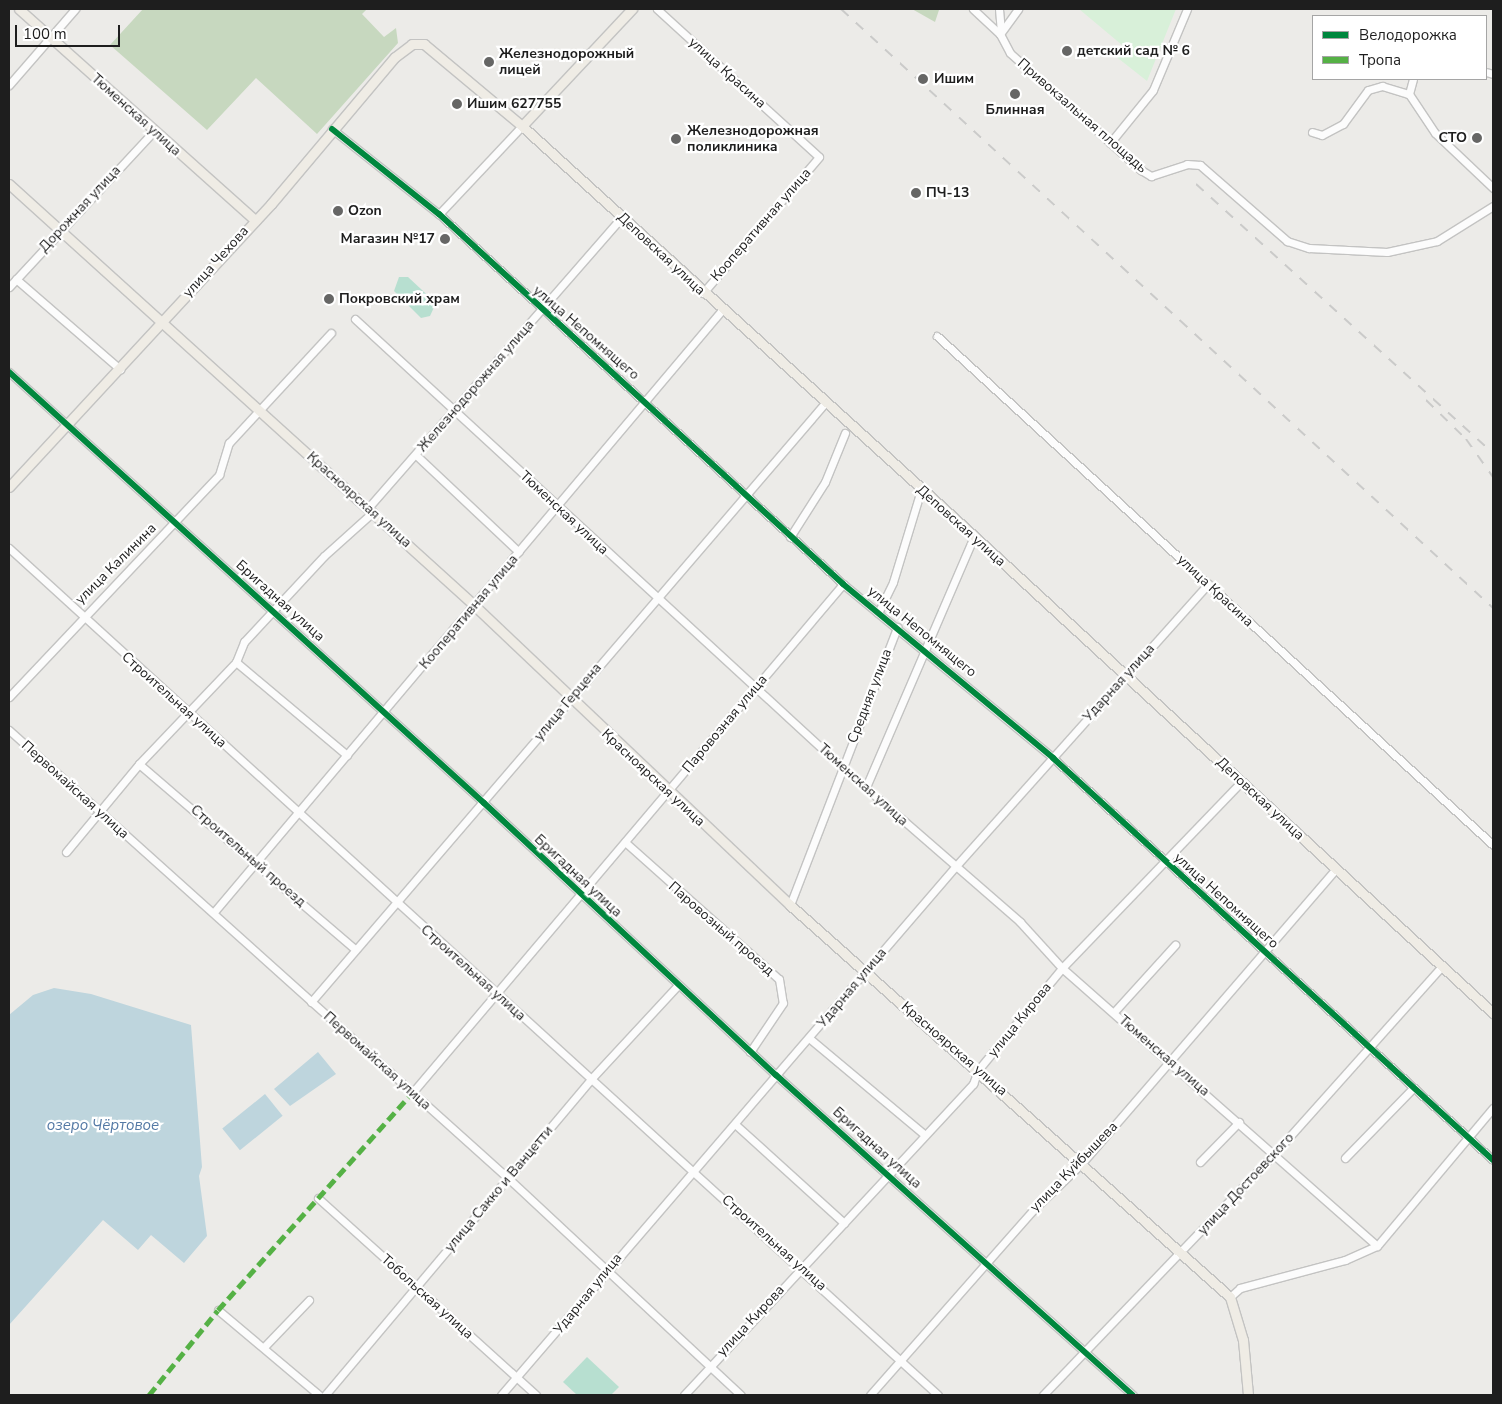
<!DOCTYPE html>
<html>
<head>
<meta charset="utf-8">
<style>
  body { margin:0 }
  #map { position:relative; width:1502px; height:1404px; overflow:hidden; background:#ecebe8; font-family:"Nunito Sans",sans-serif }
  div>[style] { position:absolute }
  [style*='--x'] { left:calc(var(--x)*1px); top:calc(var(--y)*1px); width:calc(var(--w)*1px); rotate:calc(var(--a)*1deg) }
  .forest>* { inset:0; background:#c7d8bf }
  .park>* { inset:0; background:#d8f0d9 }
  .pitch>* { inset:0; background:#b7dfd0 }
  .water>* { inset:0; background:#bed5dd; transform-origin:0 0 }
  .roads { filter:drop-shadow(1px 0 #c3c3c2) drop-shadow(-1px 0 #c3c3c2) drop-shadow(0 1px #c3c3c2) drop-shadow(0 -1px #c3c3c2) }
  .minor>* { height:7px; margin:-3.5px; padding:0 3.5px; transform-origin:3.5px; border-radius:3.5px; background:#fcfcfc }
  .major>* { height:9px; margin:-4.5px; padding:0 4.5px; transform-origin:4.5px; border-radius:4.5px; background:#efece5 }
  .rail>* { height:2px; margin-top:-1px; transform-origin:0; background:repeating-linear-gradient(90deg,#cacac9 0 10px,transparent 0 20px) }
  .quiet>* { height:5px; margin-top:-2.5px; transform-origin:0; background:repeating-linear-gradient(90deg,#55b145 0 10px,transparent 0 15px) }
  .cycleway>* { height:6px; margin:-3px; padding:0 3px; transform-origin:3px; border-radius:3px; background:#00873e }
  .dots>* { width:14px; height:14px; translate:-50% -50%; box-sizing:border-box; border:2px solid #fff; border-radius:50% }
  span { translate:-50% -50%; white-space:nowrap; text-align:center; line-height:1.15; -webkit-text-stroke:4.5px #fff; paint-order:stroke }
  .poi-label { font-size:14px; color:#1e1e1e; font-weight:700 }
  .left { translate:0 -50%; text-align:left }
  .right { translate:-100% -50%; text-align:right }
  .street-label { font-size:14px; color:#1e1e1e }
  .water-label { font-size:15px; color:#5479a5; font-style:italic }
  .frame { position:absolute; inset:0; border:10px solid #1e1e1e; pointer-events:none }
  .legend { position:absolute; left:1312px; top:15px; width:175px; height:65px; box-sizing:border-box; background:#fff; border:1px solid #a5a5a5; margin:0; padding:6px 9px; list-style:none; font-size:15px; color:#1e1e1e }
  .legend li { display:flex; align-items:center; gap:10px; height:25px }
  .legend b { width:25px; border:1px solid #a5a5a5 }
  .scale { position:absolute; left:15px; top:25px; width:105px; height:22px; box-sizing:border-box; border:2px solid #1e1e1e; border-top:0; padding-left:6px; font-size:15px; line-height:18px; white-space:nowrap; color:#1e1e1e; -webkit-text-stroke:4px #fff; paint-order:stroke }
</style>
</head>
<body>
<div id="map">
  <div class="forest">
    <i style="clip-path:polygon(143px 9px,367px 9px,362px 14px,384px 37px,396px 28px,398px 43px,317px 134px,256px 78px,207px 130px,110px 45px)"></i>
    <i style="clip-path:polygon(912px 9px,938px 9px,939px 10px,935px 22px)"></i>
  </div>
  <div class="park">
    <i style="clip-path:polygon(1079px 9px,1176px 9px,1147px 81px,1114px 55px,1122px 45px)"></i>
  </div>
  <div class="pitch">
    <i style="clip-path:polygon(399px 277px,408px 277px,436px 303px,430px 316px,421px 318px,394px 291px)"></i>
    <i style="clip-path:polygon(587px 1357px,619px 1387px,611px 1395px,577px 1395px,563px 1382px)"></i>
  </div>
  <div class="water">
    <i style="clip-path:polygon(54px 988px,91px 994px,191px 1025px,202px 1167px,199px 1176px,207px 1236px,184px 1263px,151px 1235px,138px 1250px,103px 1220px,9px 1325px,9px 1015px,33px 995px)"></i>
    <i style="clip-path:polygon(318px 1052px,336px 1074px,290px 1106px,274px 1089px)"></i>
    <i style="left:265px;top:1094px;width:28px;height:55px;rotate:51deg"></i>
  </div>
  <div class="roads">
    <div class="minor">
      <i style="--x:657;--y:9;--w:219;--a:42.4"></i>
      <i style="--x:819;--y:157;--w:179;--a:130.5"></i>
      <i style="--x:973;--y:9;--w:37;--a:43"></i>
      <i style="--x:1000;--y:34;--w:21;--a:62"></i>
      <i style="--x:1010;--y:53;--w:176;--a:41.8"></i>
      <i style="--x:1141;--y:170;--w:12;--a:31"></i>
      <i style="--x:1151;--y:176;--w:38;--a:-18"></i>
      <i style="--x:1187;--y:164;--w:13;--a:4"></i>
      <i style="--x:1200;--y:165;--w:116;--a:41.1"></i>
      <i style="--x:1287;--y:241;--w:23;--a:18"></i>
      <i style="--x:1309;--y:248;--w:78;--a:2.9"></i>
      <i style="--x:1387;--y:252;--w:51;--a:-12.4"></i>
      <i style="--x:1437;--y:241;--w:66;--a:-32"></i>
      <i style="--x:999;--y:9;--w:22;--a:85"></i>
      <i style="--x:1000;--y:34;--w:31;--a:-54"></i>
      <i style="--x:1486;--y:72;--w:7;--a:16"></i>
      <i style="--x:1413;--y:79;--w:16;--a:105"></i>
      <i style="--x:1409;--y:94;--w:47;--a:56.3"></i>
      <i style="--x:1435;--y:133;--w:80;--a:43.5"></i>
      <i style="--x:9;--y:85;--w:101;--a:-49"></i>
      <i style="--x:332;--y:129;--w:137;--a:38.5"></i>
      <i style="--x:439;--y:214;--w:548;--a:42.48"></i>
      <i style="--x:843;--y:584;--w:273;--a:39.6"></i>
      <i style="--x:1053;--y:758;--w:596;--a:42.42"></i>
      <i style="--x:1312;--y:132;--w:10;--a:17"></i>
      <i style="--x:1322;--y:135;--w:24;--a:-28"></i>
      <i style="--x:1343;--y:124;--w:42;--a:-53.7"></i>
      <i style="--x:1368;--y:90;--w:15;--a:-16"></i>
      <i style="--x:1382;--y:86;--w:28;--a:17"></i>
      <i style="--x:1110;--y:143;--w:68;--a:-50.9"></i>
      <i style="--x:1153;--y:90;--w:88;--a:-67.2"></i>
      <i style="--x:439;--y:214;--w:121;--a:-46.7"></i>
      <i style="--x:16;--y:279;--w:138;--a:40.9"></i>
      <i style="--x:9;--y:287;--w:212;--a:-47.1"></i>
      <i style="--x:355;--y:319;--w:662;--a:42.61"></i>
      <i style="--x:842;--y:767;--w:236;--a:41"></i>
      <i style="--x:1020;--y:922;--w:62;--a:47.6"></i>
      <i style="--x:1062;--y:968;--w:420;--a:41.4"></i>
      <i style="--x:937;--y:336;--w:754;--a:42.47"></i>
      <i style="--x:9;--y:372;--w:641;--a:42.22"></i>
      <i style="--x:484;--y:803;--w:399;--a:43"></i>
      <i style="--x:776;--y:1075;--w:479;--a:41.9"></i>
      <i style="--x:416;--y:455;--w:141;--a:43.3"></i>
      <i style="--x:368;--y:508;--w:386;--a:-48.9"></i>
      <i style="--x:790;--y:537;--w:65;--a:-57.5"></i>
      <i style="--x:825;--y:482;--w:53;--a:-67.8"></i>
      <i style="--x:9;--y:548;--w:1257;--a:42.36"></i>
      <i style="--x:878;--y:613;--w:34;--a:-64"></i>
      <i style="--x:893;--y:582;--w:96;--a:-73.1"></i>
      <i style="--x:236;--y:662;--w:145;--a:40"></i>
      <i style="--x:9;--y:697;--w:306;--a:-46.6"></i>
      <i style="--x:219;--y:475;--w:34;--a:-73"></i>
      <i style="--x:229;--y:443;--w:150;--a:-47.2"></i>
      <i style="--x:9;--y:730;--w:671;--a:41.92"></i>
      <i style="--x:508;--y:1178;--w:318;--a:43"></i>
      <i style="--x:139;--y:764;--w:284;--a:40.6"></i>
      <i style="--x:866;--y:787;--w:273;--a:-66.7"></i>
      <i style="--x:625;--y:842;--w:206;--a:41.7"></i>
      <i style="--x:779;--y:979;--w:24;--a:81"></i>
      <i style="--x:783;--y:1003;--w:59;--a:124"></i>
      <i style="--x:66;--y:852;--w:114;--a:-50.3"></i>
      <i style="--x:139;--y:764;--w:141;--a:-46.4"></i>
      <i style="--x:236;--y:662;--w:22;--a:-68"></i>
      <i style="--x:244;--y:642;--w:117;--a:-47.1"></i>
      <i style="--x:324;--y:556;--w:66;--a:-41.9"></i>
      <i style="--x:790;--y:905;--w:298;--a:-68.9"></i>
      <i style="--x:214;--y:912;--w:788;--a:-49.84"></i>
      <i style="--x:311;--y:1002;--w:789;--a:-49.37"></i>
      <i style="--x:1114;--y:1012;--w:91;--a:-47.7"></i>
      <i style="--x:809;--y:1038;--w:150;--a:39.9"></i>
      <i style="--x:412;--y:1093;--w:667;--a:-49.74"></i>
      <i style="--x:736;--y:1125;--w:146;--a:42.2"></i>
      <i style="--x:1345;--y:1158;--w:98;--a:-45.8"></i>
      <i style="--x:1200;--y:1162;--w:56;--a:-45.7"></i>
      <i style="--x:318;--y:1198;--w:294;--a:42.1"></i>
      <i style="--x:1230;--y:1297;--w:13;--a:-42"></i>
      <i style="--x:1240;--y:1288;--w:109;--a:-14.9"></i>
      <i style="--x:1345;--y:1260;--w:35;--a:-24"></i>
      <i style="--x:1377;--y:1246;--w:180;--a:-50"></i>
      <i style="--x:218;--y:1310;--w:132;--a:40.1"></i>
      <i style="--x:264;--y:1347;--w:65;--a:-46.2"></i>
      <i style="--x:325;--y:1395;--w:413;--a:-49.9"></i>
      <i style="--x:591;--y:1079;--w:128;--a:-47.2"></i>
      <i style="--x:501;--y:1395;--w:696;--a:-49.31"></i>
      <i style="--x:955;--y:867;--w:380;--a:-48.2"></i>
      <i style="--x:684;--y:1395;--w:425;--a:-47.1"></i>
      <i style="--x:973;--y:1084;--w:15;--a:-70"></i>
      <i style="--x:978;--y:1070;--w:132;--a:-50.5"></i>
      <i style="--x:1062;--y:968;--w:258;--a:-46.1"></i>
      <i style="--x:870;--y:1395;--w:247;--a:-48.6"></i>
      <i style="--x:1033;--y:1210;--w:68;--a:-43.8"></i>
      <i style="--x:1082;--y:1163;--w:389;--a:-49.2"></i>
      <i style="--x:1043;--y:1395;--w:334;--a:-46.2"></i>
      <i style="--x:1274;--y:1154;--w:251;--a:-48.2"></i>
    </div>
    <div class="major">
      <i style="--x:19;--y:9;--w:317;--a:41.8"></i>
      <i style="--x:522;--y:126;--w:161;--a:-46.8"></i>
      <i style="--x:9;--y:184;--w:629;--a:42.16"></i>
      <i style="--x:475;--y:606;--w:434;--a:43.5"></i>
      <i style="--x:790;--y:905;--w:589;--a:41.7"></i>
      <i style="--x:1230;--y:1297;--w:45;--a:73.2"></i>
      <i style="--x:1243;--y:1340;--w:55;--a:84.8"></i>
      <i style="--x:9;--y:487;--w:386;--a:-47.2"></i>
      <i style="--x:271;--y:204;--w:192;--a:-49.9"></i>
      <i style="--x:395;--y:57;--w:21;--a:-37"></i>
      <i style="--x:412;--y:44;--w:12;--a:0"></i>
      <i style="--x:424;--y:44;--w:128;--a:39.9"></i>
      <i style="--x:522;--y:126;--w:610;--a:42.21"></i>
      <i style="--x:974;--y:536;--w:705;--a:42.59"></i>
    </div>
  </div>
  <div class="rail">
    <i style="--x:841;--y:9;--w:885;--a:42.57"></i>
    <i style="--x:1196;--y:184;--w:401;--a:42.2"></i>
    <i style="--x:1426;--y:400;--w:56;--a:44.3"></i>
    <i style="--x:1466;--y:439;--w:47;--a:54.6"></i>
  </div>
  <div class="quiet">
    <i style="--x:149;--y:1395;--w:109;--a:-50.9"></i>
    <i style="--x:218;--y:1310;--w:291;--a:-48.2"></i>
  </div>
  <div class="cycleway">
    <i style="--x:332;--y:129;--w:137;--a:38.5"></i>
    <i style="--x:439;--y:214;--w:548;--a:42.48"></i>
    <i style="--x:843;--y:584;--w:273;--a:39.6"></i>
    <i style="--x:1053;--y:758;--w:596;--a:42.42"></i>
    <i style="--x:9;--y:372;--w:641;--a:42.22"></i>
    <i style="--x:484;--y:803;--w:399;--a:43"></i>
    <i style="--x:776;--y:1075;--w:479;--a:41.9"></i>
  </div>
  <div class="dots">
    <i style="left:1067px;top:51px;background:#666665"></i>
    <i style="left:489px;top:62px;background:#666665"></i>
    <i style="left:923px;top:79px;background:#666665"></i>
    <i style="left:1015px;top:94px;background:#666665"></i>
    <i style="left:457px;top:104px;background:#666665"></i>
    <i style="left:1477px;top:138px;background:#666665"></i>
    <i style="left:676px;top:139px;background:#666665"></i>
    <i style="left:916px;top:193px;background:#666665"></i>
    <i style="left:338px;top:211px;background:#666665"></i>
    <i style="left:445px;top:239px;background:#666665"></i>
    <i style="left:329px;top:299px;background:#666665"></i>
  </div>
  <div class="poi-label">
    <span class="left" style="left:1077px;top:51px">детский сад № 6</span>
    <span class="left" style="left:499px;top:62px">Железнодорожный<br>лицей</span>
    <span class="left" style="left:934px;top:79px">Ишим</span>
    <span class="left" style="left:467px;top:104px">Ишим 627755</span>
    <span style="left:1015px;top:110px">Блинная</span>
    <span class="left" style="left:687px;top:139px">Железнодорожная<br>поликлиника</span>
    <span class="right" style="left:1467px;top:138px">СТО</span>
    <span class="left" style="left:926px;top:193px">ПЧ-13</span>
    <span class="left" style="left:348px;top:211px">Ozon</span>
    <span class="right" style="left:435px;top:239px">Магазин №17</span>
    <span class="left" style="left:339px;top:299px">Покровский храм</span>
  </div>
  <div class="street-label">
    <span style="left:727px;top:73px;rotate:42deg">улица Красина</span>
    <span style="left:136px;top:115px;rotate:42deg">Тюменская улица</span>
    <span style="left:1082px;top:116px;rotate:41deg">Привокзальная площадь</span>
    <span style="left:80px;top:209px;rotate:-47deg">Дорожная улица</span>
    <span style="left:761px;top:225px;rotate:-49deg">Кооперативная улица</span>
    <span style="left:661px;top:254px;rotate:43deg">Деповская улица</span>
    <span style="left:216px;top:262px;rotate:-48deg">улица Чехова</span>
    <span style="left:586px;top:333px;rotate:41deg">улица Непомнящего</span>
    <span style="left:476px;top:386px;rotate:-49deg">Железнодорожная улица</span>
    <span style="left:359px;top:500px;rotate:42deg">Красноярская улица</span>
    <span style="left:564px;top:513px;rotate:43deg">Тюменская улица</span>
    <span style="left:961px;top:526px;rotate:42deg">Деповская улица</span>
    <span style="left:116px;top:564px;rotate:-45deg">улица Калинина</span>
    <span style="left:1215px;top:591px;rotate:43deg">улица Красина</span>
    <span style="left:280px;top:601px;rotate:42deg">Бригадная улица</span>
    <span style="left:469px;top:612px;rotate:-50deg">Кооперативная улица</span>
    <span style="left:922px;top:632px;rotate:39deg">улица Непомнящего</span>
    <span style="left:1119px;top:683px;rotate:-48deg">Ударная улица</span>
    <span style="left:870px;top:696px;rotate:-69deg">Средняя улица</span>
    <span style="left:174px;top:700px;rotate:42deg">Строительная улица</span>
    <span style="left:568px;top:702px;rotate:-50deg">улица Герцена</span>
    <span style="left:725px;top:724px;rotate:-50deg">Паровозная улица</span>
    <span style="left:653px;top:778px;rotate:43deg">Красноярская улица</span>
    <span style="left:863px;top:785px;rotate:42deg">Тюменская улица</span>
    <span style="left:75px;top:790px;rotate:42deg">Первомайская улица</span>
    <span style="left:1260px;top:799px;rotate:43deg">Деповская улица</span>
    <span style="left:248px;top:856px;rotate:41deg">Строительный проезд</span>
    <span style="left:578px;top:876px;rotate:43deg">Бригадная улица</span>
    <span style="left:1226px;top:901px;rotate:42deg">улица Непомнящего</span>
    <span style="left:721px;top:929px;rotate:41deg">Паровозный проезд</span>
    <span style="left:473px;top:973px;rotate:42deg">Строительная улица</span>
    <span style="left:852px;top:988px;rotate:-50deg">Ударная улица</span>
    <span style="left:1020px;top:1020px;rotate:-51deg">улица Кирова</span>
    <span style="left:954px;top:1049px;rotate:41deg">Красноярская улица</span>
    <span style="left:1164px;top:1056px;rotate:41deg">Тюменская улица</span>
    <span style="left:377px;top:1061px;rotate:42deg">Первомайская улица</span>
    <span style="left:877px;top:1148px;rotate:42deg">Бригадная улица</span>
    <span style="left:1074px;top:1167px;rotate:-46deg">улица Куйбышева</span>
    <span style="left:1246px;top:1184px;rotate:-47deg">улица Достоевского</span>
    <span style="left:499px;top:1189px;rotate:-50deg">улица Сакко и Ванцетти</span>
    <span style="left:774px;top:1243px;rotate:42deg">Строительная улица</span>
    <span style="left:588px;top:1294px;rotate:-51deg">Ударная улица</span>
    <span style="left:427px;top:1297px;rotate:42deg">Тобольская улица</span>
    <span style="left:751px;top:1321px;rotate:-47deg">улица Кирова</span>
  </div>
  <div class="water-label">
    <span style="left:103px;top:1126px">озеро Чёртовое</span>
  </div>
  <div class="frame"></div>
  <ul class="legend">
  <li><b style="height:6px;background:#00873e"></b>Велодорожка</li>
  <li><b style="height:6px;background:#55b145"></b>Тропа</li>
  </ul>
  <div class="scale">100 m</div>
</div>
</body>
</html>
